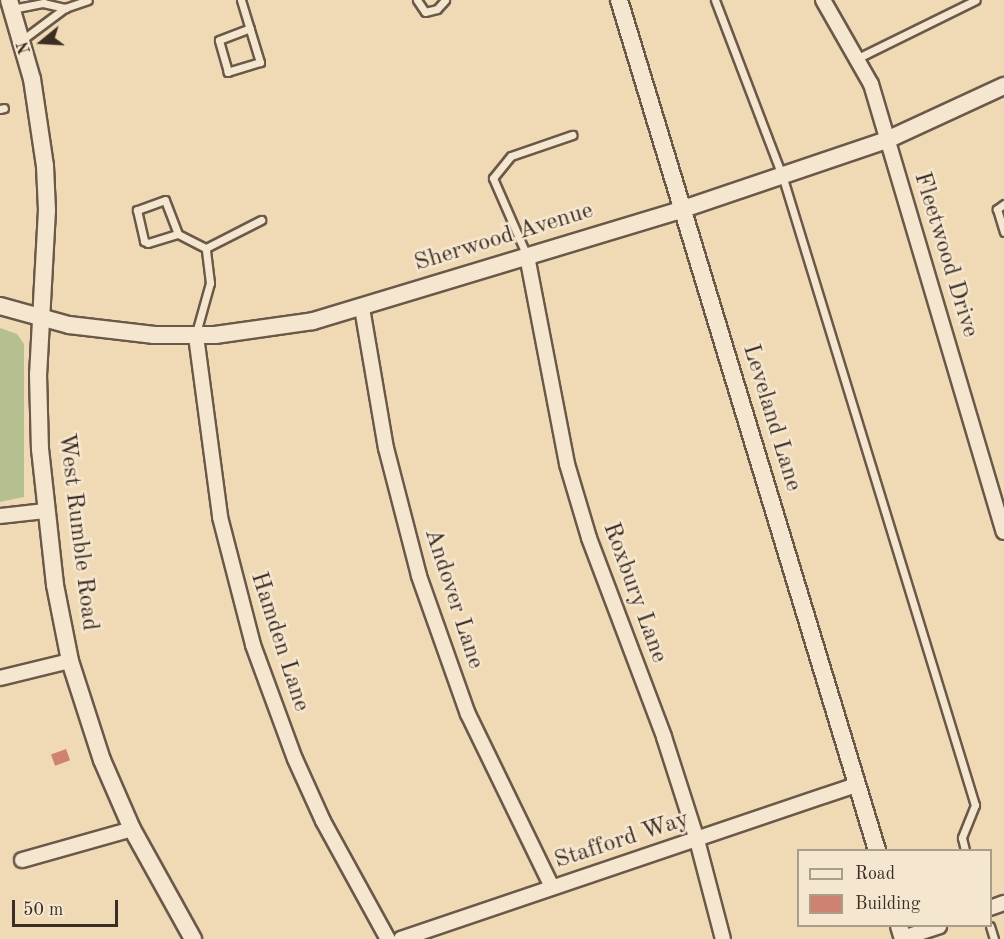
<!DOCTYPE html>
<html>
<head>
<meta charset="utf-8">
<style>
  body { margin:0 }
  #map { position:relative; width:1004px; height:939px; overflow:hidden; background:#f0dab5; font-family:"Old Standard TT",serif }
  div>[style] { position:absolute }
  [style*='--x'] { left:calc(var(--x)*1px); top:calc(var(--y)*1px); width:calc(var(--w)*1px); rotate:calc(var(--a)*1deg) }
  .green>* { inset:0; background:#b5c091 }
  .building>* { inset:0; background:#ce8272; transform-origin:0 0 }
  .roads { filter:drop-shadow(2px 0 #6a5949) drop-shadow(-2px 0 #6a5949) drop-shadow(0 2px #6a5949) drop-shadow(0 -2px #6a5949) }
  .service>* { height:7px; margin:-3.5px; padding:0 3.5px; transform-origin:3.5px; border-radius:3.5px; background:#f5e7cf }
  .minor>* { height:14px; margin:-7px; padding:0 7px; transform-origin:7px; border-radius:7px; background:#f5e7cf }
  .tertiary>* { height:16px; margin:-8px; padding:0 8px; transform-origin:8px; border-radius:8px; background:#f5e7cf }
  span { translate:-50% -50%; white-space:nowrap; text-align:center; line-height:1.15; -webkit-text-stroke:5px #f5e7cf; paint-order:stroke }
  .street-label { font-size:24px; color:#3d2e25 }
  .legend { position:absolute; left:797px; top:849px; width:195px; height:78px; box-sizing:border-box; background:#f5e7cf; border:2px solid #ab9d8b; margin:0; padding:8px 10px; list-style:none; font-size:18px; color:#3d2e25 }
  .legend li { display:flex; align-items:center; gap:12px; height:30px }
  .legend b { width:30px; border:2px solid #ab9d8b }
  .north { position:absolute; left:12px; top:12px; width:60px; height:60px; -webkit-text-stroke:4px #f5e7cf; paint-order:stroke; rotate:252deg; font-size:16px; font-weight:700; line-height:24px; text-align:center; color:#3d2e25 }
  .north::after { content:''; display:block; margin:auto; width:21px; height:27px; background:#3d2e25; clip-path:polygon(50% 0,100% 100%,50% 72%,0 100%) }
  .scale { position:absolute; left:12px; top:900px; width:106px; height:27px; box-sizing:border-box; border:3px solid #3d2e25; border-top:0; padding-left:8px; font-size:18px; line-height:21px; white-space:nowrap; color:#3d2e25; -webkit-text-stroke:4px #f5e7cf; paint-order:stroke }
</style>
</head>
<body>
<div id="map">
  <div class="green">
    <i style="clip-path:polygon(0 328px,17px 334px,24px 344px,24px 497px,0 502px)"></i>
  </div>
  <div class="building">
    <i style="left:66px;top:749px;width:12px;height:16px;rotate:70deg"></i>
  </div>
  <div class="roads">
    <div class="service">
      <i style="--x:241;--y:0;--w:65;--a:73"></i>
      <i style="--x:260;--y:62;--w:34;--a:163"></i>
      <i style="--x:228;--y:72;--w:33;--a:-106"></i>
      <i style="--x:219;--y:40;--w:33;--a:-21"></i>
      <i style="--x:417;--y:0;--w:14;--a:56"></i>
      <i style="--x:425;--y:12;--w:12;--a:-14"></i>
      <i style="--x:437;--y:9;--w:12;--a:-48"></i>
      <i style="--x:715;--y:0;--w:187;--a:69.1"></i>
      <i style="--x:782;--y:175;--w:659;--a:72.97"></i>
      <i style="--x:975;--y:805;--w:35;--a:112"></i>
      <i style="--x:962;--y:838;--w:12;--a:76"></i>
      <i style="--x:12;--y:9;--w:32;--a:-11"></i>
      <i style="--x:43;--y:3;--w:23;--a:13"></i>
      <i style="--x:22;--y:40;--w:54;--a:-36.7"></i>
      <i style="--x:65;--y:8;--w:24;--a:-19"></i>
      <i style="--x:858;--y:58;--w:131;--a:-26.2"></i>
      <i style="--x:0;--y:109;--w:4;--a:-14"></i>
      <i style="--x:1004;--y:204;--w:9;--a:144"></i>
      <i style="--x:997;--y:209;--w:24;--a:73"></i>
      <i style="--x:178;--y:234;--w:36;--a:-111"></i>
      <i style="--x:165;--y:200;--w:30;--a:160"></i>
      <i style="--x:137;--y:210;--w:32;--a:77"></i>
      <i style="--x:144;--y:241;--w:4;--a:27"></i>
      <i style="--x:148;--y:243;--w:31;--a:-17"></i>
      <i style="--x:178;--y:234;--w:31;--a:27"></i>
      <i style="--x:527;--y:256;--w:85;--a:-113.6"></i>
      <i style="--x:493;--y:178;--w:28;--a:-51"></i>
      <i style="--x:511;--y:156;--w:65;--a:-19"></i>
      <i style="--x:196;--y:333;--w:52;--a:-74.4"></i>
      <i style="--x:210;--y:283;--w:35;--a:-97"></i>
      <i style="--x:206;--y:248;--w:62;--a:-27"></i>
      <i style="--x:990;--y:926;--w:14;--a:73"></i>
    </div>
    <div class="minor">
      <i style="--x:823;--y:0;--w:97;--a:60.3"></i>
      <i style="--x:871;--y:84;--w:467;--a:73.5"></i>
      <i style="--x:527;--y:256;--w:212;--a:79.1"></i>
      <i style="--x:567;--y:464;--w:77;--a:73.4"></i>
      <i style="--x:589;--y:538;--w:213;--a:69.3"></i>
      <i style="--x:664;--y:737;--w:108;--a:72.2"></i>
      <i style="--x:697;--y:840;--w:102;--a:75.3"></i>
      <i style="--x:362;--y:308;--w:142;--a:80.3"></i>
      <i style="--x:386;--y:448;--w:132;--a:75.5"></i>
      <i style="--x:419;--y:576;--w:146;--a:70.5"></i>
      <i style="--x:468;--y:714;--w:192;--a:64.1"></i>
      <i style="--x:196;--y:336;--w:183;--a:82.4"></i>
      <i style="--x:220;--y:517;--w:132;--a:75.5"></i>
      <i style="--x:253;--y:645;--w:121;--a:69.8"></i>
      <i style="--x:295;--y:759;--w:68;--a:65.7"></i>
      <i style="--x:323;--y:821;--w:135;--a:61.2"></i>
      <i style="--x:0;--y:516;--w:45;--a:-6.3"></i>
      <i style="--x:0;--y:678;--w:72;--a:-13.7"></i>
      <i style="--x:22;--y:860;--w:114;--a:-15.7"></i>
      <i style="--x:990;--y:908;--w:15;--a:-20"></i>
      <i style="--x:903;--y:938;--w:38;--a:-18"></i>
      <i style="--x:401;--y:939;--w:481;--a:-18.7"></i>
    </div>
    <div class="tertiary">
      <i style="--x:9;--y:0;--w:82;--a:73.8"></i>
      <i style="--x:32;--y:79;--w:88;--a:81.5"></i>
      <i style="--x:45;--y:166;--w:44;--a:87.4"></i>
      <i style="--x:47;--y:210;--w:164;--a:93.1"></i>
      <i style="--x:38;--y:374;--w:75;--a:88.5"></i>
      <i style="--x:40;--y:449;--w:137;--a:83.7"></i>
      <i style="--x:55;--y:585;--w:77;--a:78.8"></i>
      <i style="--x:70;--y:661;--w:104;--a:72.1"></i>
      <i style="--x:102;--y:760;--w:75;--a:66.5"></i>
      <i style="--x:132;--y:829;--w:126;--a:61"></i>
      <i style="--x:619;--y:0;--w:888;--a:73.12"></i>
      <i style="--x:0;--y:306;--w:72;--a:15.4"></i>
      <i style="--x:69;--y:325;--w:86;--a:6.7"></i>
      <i style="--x:154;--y:335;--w:61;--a:0"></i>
      <i style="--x:215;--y:335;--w:99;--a:-8.1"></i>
      <i style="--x:313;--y:321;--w:387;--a:-16.8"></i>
      <i style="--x:683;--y:209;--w:215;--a:-18.7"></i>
      <i style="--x:887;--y:140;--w:129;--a:-24.8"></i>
      <i style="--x:899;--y:926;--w:14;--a:73"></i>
    </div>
  </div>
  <div class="street-label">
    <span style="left:504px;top:238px;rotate:-17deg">Sherwood Avenue</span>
    <span style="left:945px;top:255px;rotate:73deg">Fleetwood Drive</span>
    <span style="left:771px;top:418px;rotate:73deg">Leveland Lane</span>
    <span style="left:77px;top:532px;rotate:83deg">West Rumble Road</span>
    <span style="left:634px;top:593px;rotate:70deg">Roxbury Lane</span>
    <span style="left:453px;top:599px;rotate:72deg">Andover Lane</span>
    <span style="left:279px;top:642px;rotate:72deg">Hamden Lane</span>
    <span style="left:622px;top:841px;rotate:-18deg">Stafford Way</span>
  </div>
  <ul class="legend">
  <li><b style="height:8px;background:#f5e7cf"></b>Road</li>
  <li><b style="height:16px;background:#ce8272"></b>Building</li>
  </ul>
  <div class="north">N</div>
  <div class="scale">50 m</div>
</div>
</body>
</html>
